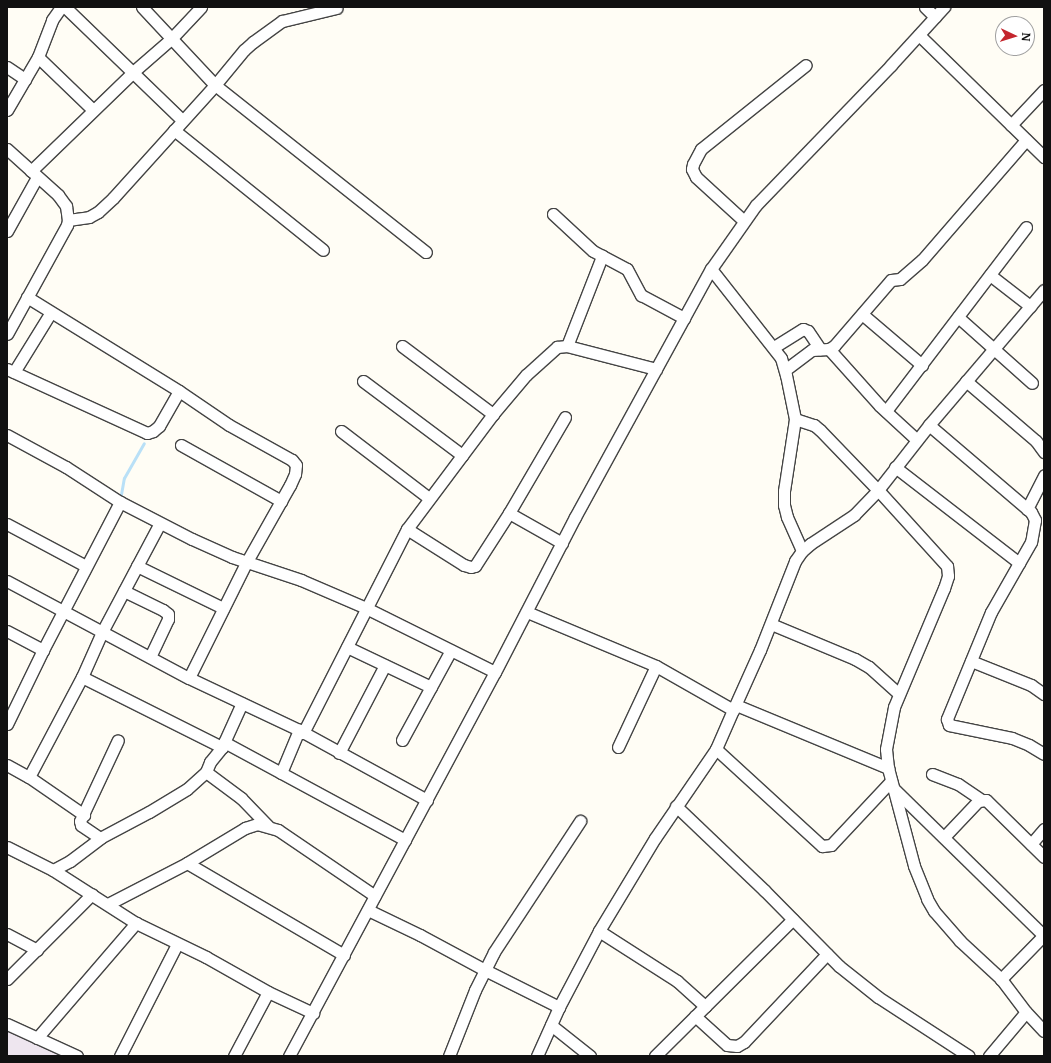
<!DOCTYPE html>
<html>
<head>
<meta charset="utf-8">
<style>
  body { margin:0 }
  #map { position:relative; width:1051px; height:1063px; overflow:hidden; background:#fffdf5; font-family:Merriweather,serif }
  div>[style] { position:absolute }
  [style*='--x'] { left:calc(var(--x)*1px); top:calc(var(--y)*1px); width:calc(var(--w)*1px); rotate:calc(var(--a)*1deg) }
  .industrial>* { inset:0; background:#eee6ef }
  .stream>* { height:3px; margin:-1.5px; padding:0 1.5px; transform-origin:1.5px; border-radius:1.5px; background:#b9e0f7 }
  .roads { filter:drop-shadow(1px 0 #444) drop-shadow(-1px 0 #444) drop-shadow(0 1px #444) drop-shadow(0 -1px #444) }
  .minor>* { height:11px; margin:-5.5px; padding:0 5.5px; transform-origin:5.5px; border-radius:5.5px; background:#fff }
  span { translate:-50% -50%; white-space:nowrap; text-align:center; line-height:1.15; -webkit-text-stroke:4px #fff; paint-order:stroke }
  .frame { position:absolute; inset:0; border:8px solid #111; pointer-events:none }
  .north { position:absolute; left:995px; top:16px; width:40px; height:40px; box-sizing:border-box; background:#fff; border:1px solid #a0a0a0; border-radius:50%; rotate:94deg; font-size:11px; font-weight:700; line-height:16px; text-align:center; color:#111 }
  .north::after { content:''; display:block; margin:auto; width:14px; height:18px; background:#c4262e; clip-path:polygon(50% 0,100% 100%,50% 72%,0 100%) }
</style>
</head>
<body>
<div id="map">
  <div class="industrial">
    <i style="clip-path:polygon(7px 1027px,70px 1056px,7px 1056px)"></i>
  </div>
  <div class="stream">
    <i style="--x:120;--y:500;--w:22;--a:-80"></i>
    <i style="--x:124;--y:478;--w:40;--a:-60.3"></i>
  </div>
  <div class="roads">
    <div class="minor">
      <i style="--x:65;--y:7;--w:163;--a:44"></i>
      <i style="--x:142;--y:7;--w:107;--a:46.9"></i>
      <i style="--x:215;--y:85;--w:269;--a:38.4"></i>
      <i style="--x:925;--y:7;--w:14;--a:45"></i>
      <i style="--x:919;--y:35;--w:175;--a:44.3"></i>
      <i style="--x:38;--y:57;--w:76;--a:43.9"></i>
      <i style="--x:7;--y:67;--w:22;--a:34"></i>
      <i style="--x:7;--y:110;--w:61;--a:-59.7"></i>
      <i style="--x:38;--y:57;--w:40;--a:-69"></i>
      <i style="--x:52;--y:20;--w:16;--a:-55"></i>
      <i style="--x:1011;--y:125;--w:48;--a:-46.7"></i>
      <i style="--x:174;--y:130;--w:191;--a:38.8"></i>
      <i style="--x:7;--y:149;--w:69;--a:42"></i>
      <i style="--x:58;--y:195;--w:14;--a:54"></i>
      <i style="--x:66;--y:206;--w:14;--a:82"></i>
      <i style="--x:68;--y:220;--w:5;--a:101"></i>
      <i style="--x:67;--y:225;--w:124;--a:118.8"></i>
      <i style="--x:31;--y:171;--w:142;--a:-44.1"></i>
      <i style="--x:133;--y:72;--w:50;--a:-41"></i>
      <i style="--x:171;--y:39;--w:44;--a:-46.8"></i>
      <i style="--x:553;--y:214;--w:54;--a:42.8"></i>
      <i style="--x:593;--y:251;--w:38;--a:28"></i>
      <i style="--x:627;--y:269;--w:30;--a:62"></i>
      <i style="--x:641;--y:295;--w:49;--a:28.1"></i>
      <i style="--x:68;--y:220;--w:21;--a:-8"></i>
      <i style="--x:89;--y:217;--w:10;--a:-29"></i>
      <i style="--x:98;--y:212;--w:21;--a:-43"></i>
      <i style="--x:113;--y:198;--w:152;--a:-47.9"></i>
      <i style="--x:215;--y:85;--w:45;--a:-50.4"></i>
      <i style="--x:244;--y:50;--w:12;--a:-42"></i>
      <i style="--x:253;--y:42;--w:36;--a:-36"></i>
      <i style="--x:282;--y:21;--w:56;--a:-13.5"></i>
      <i style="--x:744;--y:221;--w:65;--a:-137.5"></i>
      <i style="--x:696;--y:177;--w:9;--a:-117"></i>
      <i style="--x:692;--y:169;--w:5;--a:-79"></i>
      <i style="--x:693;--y:164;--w:17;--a:-62"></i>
      <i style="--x:701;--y:149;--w:134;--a:-38.7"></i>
      <i style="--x:7;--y:231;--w:62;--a:-60.9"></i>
      <i style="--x:711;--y:269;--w:113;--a:51.8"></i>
      <i style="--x:781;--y:358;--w:18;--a:74"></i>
      <i style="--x:786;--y:375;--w:45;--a:78.4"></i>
      <i style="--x:795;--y:419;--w:73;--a:98.7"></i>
      <i style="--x:784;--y:491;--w:14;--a:90"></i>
      <i style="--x:784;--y:505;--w:12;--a:76"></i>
      <i style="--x:787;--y:517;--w:37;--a:66"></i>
      <i style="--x:990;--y:275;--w:51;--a:37.8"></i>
      <i style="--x:27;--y:297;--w:179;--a:31.7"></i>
      <i style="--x:179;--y:391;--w:60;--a:34.2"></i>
      <i style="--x:229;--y:425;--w:72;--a:29.1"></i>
      <i style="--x:292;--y:460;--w:6;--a:51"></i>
      <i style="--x:296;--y:465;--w:9;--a:96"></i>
      <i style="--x:295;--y:474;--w:12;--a:114"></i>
      <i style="--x:290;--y:485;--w:90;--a:119.4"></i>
      <i style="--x:246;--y:563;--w:128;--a:116.4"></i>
      <i style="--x:862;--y:314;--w:79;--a:40.4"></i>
      <i style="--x:958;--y:317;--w:99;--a:41.7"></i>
      <i style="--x:402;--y:346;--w:114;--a:36.8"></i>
      <i style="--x:567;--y:346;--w:97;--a:-68.7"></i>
      <i style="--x:774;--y:347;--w:34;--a:-32"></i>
      <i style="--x:803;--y:329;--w:5;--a:22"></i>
      <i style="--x:808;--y:331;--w:22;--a:56"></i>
      <i style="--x:829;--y:349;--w:76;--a:48.2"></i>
      <i style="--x:880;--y:406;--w:50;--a:42.6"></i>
      <i style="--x:7;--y:369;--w:154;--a:24.6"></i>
      <i style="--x:147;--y:433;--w:6;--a:-18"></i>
      <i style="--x:153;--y:431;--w:8;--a:-40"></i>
      <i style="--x:159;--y:426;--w:40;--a:-60.3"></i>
      <i style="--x:785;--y:370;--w:34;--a:-37"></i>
      <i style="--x:812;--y:350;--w:17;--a:-3"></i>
      <i style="--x:829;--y:349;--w:6;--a:-31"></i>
      <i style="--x:834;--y:346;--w:87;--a:-49.2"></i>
      <i style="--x:891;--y:280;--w:9;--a:-6"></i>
      <i style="--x:900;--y:279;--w:29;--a:-41"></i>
      <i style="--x:922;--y:260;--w:159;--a:-49.1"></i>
      <i style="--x:14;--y:372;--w:70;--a:-58.3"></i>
      <i style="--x:363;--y:381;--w:124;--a:36.8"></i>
      <i style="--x:966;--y:381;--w:92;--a:40.6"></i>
      <i style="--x:1036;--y:441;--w:14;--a:54"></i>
      <i style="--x:886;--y:411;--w:231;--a:-52.7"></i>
      <i style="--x:795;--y:419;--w:20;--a:18"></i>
      <i style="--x:814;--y:425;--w:8;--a:40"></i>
      <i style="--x:820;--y:430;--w:83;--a:46"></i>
      <i style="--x:878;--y:490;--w:103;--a:47.8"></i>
      <i style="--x:947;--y:566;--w:10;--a:84"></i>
      <i style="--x:948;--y:576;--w:13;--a:108"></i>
      <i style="--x:944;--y:588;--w:129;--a:112.8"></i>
      <i style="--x:894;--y:707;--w:43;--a:100.8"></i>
      <i style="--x:886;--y:749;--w:19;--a:84"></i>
      <i style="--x:888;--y:768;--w:101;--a:75.1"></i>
      <i style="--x:914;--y:866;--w:35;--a:68"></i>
      <i style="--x:927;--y:899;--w:14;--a:60"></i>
      <i style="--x:934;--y:911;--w:40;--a:49"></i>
      <i style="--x:960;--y:941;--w:56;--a:42.8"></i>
      <i style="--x:929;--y:425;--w:134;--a:40.5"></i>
      <i style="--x:1031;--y:512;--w:9;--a:63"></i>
      <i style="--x:1035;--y:520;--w:22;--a:100"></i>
      <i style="--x:1031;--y:542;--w:81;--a:119.7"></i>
      <i style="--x:991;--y:612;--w:116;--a:112.4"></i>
      <i style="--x:947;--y:719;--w:6;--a:72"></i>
      <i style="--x:949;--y:725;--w:64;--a:11.7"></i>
      <i style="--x:1012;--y:738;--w:18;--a:22"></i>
      <i style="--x:1029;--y:745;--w:17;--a:31"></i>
      <i style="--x:341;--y:431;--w:111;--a:37.3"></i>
      <i style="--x:7;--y:435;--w:67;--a:28.5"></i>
      <i style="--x:66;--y:467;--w:64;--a:32.9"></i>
      <i style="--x:120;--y:502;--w:81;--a:27.2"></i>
      <i style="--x:192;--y:539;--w:44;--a:24.2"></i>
      <i style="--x:232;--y:557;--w:73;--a:18.4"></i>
      <i style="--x:301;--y:580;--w:69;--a:23.2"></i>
      <i style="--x:364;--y:607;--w:146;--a:26.4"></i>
      <i style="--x:181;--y:445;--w:115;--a:29.2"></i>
      <i style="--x:895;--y:467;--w:157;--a:37.7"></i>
      <i style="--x:1027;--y:509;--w:38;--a:-63"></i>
      <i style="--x:509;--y:513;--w:61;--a:29.5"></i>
      <i style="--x:7;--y:524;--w:89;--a:28"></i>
      <i style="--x:407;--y:529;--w:67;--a:32.3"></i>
      <i style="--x:464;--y:565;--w:7;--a:16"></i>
      <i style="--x:471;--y:567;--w:4;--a:-14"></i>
      <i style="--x:475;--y:566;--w:63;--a:-57.3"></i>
      <i style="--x:509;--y:513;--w:111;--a:-59.7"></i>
      <i style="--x:137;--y:566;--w:96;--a:26"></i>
      <i style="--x:7;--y:581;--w:206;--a:28.1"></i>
      <i style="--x:189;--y:678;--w:122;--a:25.3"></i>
      <i style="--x:299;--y:730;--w:146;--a:28.7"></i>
      <i style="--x:124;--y:591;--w:43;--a:26"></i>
      <i style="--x:163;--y:610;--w:6;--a:39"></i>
      <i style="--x:168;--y:614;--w:5;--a:90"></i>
      <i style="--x:168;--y:619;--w:42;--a:115.3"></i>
      <i style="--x:527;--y:612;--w:140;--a:22.7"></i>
      <i style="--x:656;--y:666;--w:89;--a:29.7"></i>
      <i style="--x:733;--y:710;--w:43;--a:113.6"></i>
      <i style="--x:716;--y:749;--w:108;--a:124.4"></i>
      <i style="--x:655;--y:838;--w:109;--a:121.1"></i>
      <i style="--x:599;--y:931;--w:86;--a:117.8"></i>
      <i style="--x:559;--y:1007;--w:54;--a:114.2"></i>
      <i style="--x:771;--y:624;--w:91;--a:22.6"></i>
      <i style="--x:855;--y:659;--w:16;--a:30"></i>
      <i style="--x:869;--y:667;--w:40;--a:42"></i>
      <i style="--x:7;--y:631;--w:41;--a:27.8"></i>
      <i style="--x:347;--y:647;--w:93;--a:25.5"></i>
      <i style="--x:971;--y:661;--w:65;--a:21.8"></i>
      <i style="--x:1031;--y:685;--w:16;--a:35"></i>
      <i style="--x:82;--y:677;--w:157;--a:26.6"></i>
      <i style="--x:736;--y:705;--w:165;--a:22.5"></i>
      <i style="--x:733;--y:710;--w:66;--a:-65.8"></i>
      <i style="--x:760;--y:650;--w:96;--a:-68.5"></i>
      <i style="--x:795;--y:561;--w:12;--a:-55"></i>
      <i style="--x:802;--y:551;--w:11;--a:-41"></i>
      <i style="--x:810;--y:544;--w:53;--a:-33.4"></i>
      <i style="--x:854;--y:515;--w:35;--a:-46"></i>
      <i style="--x:878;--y:490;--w:83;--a:-51.9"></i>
      <i style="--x:929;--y:425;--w:177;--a:-49.6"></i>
      <i style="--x:7;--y:724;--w:82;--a:-64.1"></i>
      <i style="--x:43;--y:650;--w:167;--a:-62.5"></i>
      <i style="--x:303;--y:733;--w:229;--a:-63"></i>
      <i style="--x:407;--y:529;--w:144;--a:-53.2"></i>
      <i style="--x:493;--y:414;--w:51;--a:-49.8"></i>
      <i style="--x:526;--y:375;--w:42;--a:-42.1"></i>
      <i style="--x:557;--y:347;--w:10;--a:-6"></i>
      <i style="--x:567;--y:346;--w:92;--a:14.5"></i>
      <i style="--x:402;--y:740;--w:102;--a:-61.4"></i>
      <i style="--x:224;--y:742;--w:206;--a:28.4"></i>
      <i style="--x:618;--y:747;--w:89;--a:-64.9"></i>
      <i style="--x:716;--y:749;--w:144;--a:42.5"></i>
      <i style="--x:822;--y:846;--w:9;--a:-6"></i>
      <i style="--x:831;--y:845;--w:88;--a:-46.8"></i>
      <i style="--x:339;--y:753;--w:99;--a:-62.4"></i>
      <i style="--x:7;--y:765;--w:25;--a:29"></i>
      <i style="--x:29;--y:777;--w:67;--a:34.6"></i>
      <i style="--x:206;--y:772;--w:44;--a:36.6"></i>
      <i style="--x:241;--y:798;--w:39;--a:46"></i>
      <i style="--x:281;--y:773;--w:47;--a:-67.3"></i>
      <i style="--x:932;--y:774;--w:28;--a:21"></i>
      <i style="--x:958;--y:784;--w:29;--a:34"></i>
      <i style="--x:29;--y:777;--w:113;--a:-62.1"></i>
      <i style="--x:82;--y:677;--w:49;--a:-66"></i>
      <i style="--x:102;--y:632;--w:123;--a:-62"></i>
      <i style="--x:893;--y:788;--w:211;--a:44.4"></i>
      <i style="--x:676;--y:806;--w:122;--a:43.7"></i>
      <i style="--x:764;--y:890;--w:107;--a:45.4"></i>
      <i style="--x:839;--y:966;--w:50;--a:38.5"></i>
      <i style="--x:878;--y:997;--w:108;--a:33"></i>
      <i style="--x:944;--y:837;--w:50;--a:-46.6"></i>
      <i style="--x:978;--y:801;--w:8;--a:-7"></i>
      <i style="--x:986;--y:800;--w:81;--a:44.5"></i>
      <i style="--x:100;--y:838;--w:23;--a:-146"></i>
      <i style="--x:81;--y:825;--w:4;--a:-104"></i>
      <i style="--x:80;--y:821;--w:89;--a:-64.9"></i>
      <i style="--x:1031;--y:844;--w:20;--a:-49"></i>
      <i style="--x:7;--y:847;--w:51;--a:26.6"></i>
      <i style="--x:53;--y:870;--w:98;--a:32.6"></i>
      <i style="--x:136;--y:923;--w:78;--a:25.9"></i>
      <i style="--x:206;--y:957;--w:71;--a:29.4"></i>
      <i style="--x:268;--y:992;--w:50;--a:25"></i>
      <i style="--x:187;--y:863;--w:182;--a:30.4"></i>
      <i style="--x:53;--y:870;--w:19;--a:-28"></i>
      <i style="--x:70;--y:861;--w:38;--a:-37"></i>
      <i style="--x:100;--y:838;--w:55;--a:-28"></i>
      <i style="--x:149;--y:812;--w:44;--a:-31.2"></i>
      <i style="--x:187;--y:789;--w:25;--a:-42"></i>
      <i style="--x:206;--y:772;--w:11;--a:-68"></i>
      <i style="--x:210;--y:762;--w:19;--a:-51"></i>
      <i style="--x:222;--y:747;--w:48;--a:-65.6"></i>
      <i style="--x:108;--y:904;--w:89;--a:-27.4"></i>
      <i style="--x:187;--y:863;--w:68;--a:-31.1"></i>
      <i style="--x:245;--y:828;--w:13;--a:-18"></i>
      <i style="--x:257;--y:824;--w:22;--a:16"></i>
      <i style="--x:278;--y:830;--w:117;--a:34.2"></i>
      <i style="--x:368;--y:910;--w:58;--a:25.7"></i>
      <i style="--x:420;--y:935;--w:74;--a:28.3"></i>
      <i style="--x:485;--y:970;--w:83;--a:26.6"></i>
      <i style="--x:599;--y:931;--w:93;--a:32.7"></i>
      <i style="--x:677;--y:981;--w:38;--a:42"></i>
      <i style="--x:7;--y:934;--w:34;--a:28"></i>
      <i style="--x:1044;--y:935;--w:62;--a:134.3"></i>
      <i style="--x:1001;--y:979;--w:41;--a:52.9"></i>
      <i style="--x:1026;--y:1012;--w:26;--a:47"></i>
      <i style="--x:7;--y:979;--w:120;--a:-45"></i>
      <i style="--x:695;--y:1016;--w:43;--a:42.2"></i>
      <i style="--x:727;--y:1045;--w:10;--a:6"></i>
      <i style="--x:737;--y:1046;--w:8;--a:-30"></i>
      <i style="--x:744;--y:1042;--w:121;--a:-46.7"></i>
      <i style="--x:7;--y:1024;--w:77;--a:24.6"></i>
      <i style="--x:551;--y:1025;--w:50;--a:38.5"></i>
      <i style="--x:37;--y:1038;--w:152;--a:-49.3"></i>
      <i style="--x:120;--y:1056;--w:126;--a:-63"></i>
      <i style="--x:234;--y:1056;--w:72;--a:-62"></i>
      <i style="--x:289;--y:1056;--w:436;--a:-61.8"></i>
      <i style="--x:495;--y:672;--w:174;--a:-62.7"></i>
      <i style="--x:575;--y:517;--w:283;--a:-61.3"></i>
      <i style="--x:711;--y:269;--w:78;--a:-54.9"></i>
      <i style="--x:756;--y:205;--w:194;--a:-46"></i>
      <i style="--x:891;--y:65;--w:79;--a:-47.6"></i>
      <i style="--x:449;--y:1056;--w:71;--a:-68.5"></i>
      <i style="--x:475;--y:990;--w:42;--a:-63.4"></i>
      <i style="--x:494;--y:952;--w:157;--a:-56.7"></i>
      <i style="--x:655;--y:1056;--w:194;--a:-44.8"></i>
      <i style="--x:989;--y:1056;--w:57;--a:-49.9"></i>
    </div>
  </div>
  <div class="frame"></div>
  <div class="north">N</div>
</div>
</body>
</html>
